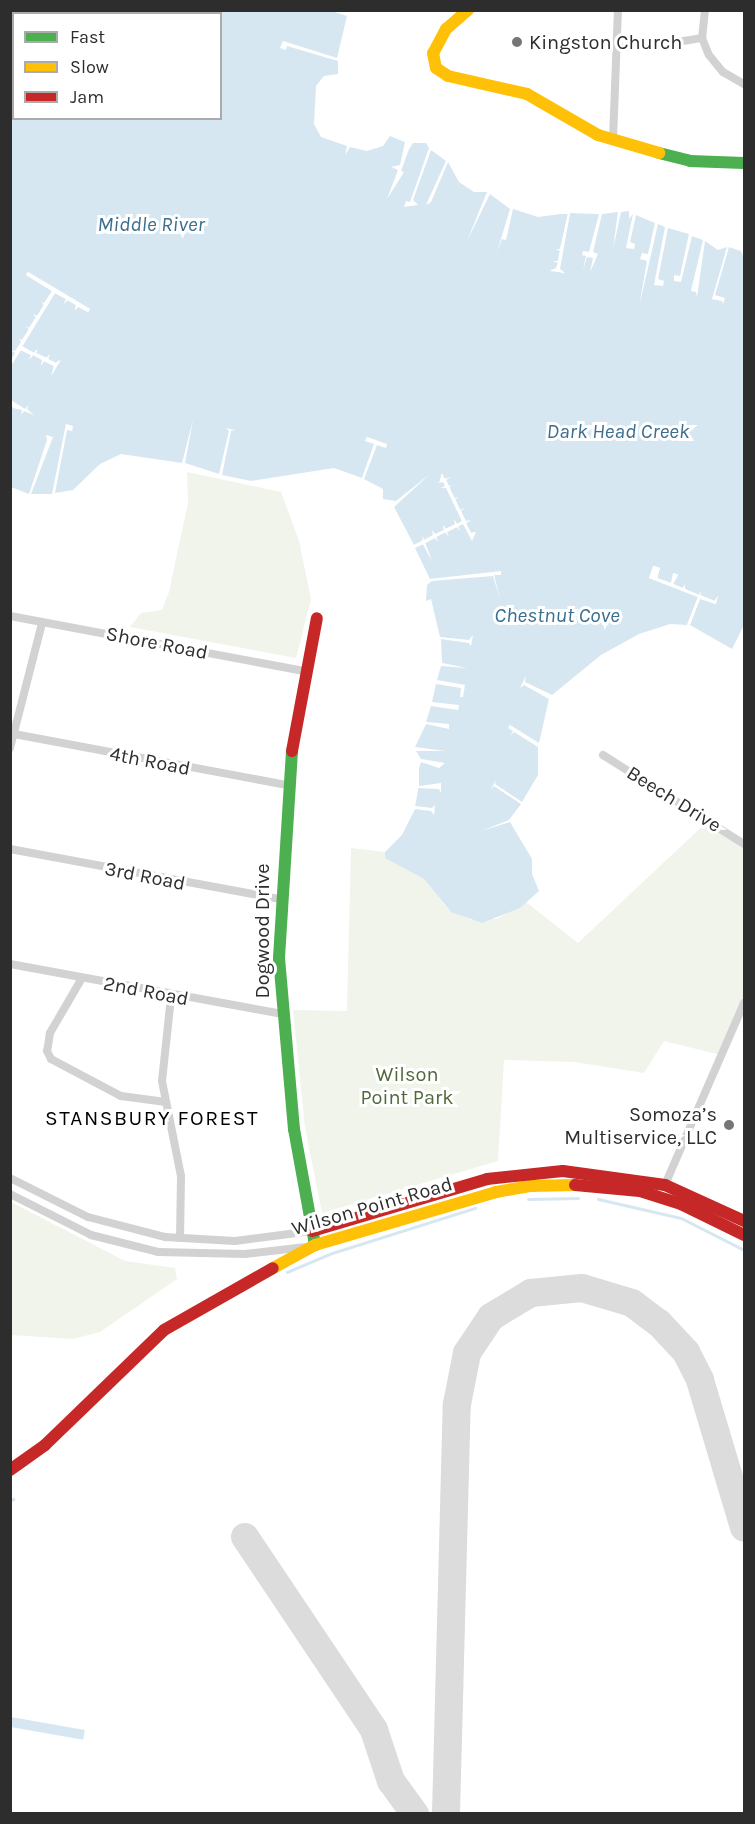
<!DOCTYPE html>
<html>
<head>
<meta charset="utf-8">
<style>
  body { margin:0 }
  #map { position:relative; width:755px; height:1824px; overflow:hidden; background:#fff; font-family:Karla,sans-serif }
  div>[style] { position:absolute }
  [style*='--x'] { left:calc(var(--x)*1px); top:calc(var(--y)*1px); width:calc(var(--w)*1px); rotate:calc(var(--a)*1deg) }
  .green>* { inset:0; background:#f0f4eb }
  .water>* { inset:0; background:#d7e7f1; transform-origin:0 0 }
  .pier>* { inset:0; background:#fff }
  .stream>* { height:3px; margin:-1.5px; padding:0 1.5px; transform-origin:1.5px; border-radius:1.5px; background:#d7e7f1 }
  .taxiway>* { height:28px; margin:-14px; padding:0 14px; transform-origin:14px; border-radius:14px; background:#dcdcdc }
  .street>* { height:8px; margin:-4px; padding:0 4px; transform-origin:4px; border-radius:4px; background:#d2d2d2 }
  .fast>* { height:12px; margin:-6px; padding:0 6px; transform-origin:6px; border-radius:6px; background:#4caf50 }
  .slow>* { height:12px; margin:-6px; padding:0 6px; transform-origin:6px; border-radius:6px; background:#ffc107 }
  .jam>* { height:12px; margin:-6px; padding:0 6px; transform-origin:6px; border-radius:6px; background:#c62828 }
  .dots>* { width:16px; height:16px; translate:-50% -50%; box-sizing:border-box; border:3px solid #fff; border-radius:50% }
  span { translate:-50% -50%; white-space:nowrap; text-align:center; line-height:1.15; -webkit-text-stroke:6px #fff; paint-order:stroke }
  .poi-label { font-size:20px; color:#2d2d2d }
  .left { translate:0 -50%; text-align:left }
  .right { translate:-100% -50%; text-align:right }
  .street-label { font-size:20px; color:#2d2d2d }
  .park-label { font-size:20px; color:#50683b }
  .water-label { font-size:21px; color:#3c6e8f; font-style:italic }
  .neighbourhood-label { font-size:21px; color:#000; letter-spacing:1.5px }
  .frame { position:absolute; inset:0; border:12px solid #2d2d2d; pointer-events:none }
  .legend { position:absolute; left:12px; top:12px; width:210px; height:108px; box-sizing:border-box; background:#fff; border:2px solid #ababab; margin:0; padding:8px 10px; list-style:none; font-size:18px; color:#2d2d2d }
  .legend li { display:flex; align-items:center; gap:12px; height:30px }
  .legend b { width:30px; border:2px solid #ababab }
</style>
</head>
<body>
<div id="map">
  <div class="green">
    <i style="clip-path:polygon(187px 472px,281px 492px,299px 541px,311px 599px,296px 658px,130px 627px,141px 613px,162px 610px,169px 592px,188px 503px)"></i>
    <i style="clip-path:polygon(708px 821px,744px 843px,744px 1003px,721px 1055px,664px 1041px,644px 1073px,575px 1062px,504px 1060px,498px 1161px,322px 1213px,305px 1127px,293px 1010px,347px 1011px,351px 848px,385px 852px,386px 858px,424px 879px,447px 908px,471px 920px,497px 919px,526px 902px,578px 943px)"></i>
    <i style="clip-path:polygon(11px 1202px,125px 1261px,175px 1268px,177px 1279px,100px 1332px,73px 1339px,11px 1335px)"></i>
  </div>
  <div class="water">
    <i style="clip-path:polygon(evenodd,328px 10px,347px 16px,337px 58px,283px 41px,280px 48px,286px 50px,287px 46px,338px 61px,338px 74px,324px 76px,316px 86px,314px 124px,321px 137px,347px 146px,345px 155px,350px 147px,367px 151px,383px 146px,390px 136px,405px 142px,400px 165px,391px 167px,398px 170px,387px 199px,404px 172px,401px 171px,409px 149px,413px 143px,426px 143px,429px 148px,410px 202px,406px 201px,404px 207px,418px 205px,413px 200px,431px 150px,446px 161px,426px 205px,431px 202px,448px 162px,459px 182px,474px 192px,487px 192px,467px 241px,490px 194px,510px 209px,497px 252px,502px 239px,506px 240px,513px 209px,538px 217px,568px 213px,560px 249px,556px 249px,560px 250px,558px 261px,553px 261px,558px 262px,556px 269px,550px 270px,564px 273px,559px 269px,570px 213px,599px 214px,589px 252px,583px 251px,582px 255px,586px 256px,583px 270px,587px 257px,593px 258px,590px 272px,598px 254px,593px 252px,602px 214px,618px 212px,613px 249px,621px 212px,629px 211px,629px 219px,633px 214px,626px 248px,634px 249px,635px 244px,630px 242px,636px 215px,655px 223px,648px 254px,642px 253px,640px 259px,647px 261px,639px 307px,658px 224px,665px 227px,654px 285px,663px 286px,664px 281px,658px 279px,668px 228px,689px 234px,680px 276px,674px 275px,674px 281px,681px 282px,692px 236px,703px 240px,691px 291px,696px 292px,697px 297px,705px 241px,718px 250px,727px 247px,712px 299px,722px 301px,723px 304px,725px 298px,715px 295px,729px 247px,741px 251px,744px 258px,744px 625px,732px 649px,690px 625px,700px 598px,715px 604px,718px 596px,715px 601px,700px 595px,701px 592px,699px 595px,673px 584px,678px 575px,674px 573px,671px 583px,657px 578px,660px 568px,654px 566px,649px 578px,698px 597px,687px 625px,670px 624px,639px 634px,601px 655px,552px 695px,525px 682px,526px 676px,520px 688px,524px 685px,549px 699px,539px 743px,510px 725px,508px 728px,513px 731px,510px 736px,514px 732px,538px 747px,538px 775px,522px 802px,495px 784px,496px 780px,491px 789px,494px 786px,521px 804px,509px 820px,481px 831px,510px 822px,532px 859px,532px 874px,539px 891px,520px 908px,482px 923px,451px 912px,424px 879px,385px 858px,385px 852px,402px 835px,415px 809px,431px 811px,434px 815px,435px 805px,432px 808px,415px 806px,418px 791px,418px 788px,439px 789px,441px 793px,441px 783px,419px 786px,419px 768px,421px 762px,439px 768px,445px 763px,421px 759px,416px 751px,445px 751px,415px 747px,426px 724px,449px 729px,449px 724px,426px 722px,431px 706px,458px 710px,459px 705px,432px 702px,436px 684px,461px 688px,460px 697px,463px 697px,465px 685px,437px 680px,441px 666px,467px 668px,442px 663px,441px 639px,469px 643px,471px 646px,473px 635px,469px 640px,440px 637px,431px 599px,426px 601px,427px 585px,432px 581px,493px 576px,500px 599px,494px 575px,501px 575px,501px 571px,430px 579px,415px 548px,423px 544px,432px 560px,425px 543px,435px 538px,438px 542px,436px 537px,457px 527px,460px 531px,458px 526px,463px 524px,474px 539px,472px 534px,476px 532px,471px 533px,466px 523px,471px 520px,466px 522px,446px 480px,450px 477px,445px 479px,440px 474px,443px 480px,438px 483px,443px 481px,446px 486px,442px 489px,446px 487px,462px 521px,457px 524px,454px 519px,456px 524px,445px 529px,443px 525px,444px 530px,435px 535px,432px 530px,434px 535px,424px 540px,421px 536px,423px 540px,414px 545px,394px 507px,430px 474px,396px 501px,383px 499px,383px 489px,364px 479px,377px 445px,386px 448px,387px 444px,367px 437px,365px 441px,374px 444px,362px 478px,334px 468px,251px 481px,222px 475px,231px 431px,235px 430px,226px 428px,229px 431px,219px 474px,185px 463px,193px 420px,182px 463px,121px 454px,100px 464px,73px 490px,55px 493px,67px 430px,72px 431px,73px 426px,66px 424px,52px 494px,31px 494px,53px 437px,46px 435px,47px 440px,29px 494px,11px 487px,11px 403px,13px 408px,22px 410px,21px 415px,24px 411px,34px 415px,27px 409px,29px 405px,25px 409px,11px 400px,10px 366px,20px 350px,31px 355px,30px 359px,33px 355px,43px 360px,41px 365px,44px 361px,54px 366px,52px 375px,60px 359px,56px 363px,48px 359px,49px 355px,47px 358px,36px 353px,37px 349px,34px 353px,22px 347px,55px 293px,66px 299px,64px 303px,67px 300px,76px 305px,75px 310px,78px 306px,88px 312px,90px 309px,28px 272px,26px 275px,52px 291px,37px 316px,33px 314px,36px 317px,29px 328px,26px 327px,29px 329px,11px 360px,11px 11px,328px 10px,14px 14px,220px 14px,220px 118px,14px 118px,14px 14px)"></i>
    <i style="left:11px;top:1717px;width:75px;height:10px;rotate:10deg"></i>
  </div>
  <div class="pier">
    <i style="clip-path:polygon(556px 200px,558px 209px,580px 208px,581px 213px,570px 213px,560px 269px,565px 273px,550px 271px,556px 268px,558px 263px,553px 261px,558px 261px,560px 251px,556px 249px,560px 249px,568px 214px,552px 214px,556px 211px,551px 201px)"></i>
    <i style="clip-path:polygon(28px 272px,90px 309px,88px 312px,78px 307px,75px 311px,76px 305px,68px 300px,64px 304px,66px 299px,55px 293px,22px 346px,34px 353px,38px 349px,36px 353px,46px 358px,50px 354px,48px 359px,56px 363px,61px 360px,51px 376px,54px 366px,44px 361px,41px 366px,42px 360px,33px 355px,29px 360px,31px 355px,21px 350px,11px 366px,15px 353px,11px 350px,15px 351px,21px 342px,19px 339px,22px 340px,29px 329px,25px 326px,29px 328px,36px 317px,33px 314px,37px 316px,44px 305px,41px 302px,44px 303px,52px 291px,26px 275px)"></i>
    <i style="clip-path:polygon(442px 473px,445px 479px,450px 477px,446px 480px,449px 486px,453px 485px,449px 487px,454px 498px,459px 497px,455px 499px,460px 510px,465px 508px,461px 511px,466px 521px,471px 520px,466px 523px,471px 533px,476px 532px,472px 541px,463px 524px,458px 526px,460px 531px,457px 527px,447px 532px,449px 537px,445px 532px,436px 537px,438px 542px,435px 538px,425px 543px,431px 560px,423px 544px,415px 548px,414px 545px,423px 541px,422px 535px,424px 540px,433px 535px,432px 530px,435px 534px,444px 530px,443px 525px,446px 529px,455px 524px,454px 519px,457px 524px,462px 521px,446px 488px,441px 488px,445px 486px,443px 482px,439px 483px)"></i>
    <i style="clip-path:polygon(653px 566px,660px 568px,657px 578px,671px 583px,673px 573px,678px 575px,673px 584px,683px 588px,685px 584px,685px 589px,699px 595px,701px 590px,700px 595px,714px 601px,718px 596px,716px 604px,700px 599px,690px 625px,687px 625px,698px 597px,649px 578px)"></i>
  </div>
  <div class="stream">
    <i style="--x:528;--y:1199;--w:50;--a:-1.1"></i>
    <i style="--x:598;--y:1199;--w:85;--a:12.9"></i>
    <i style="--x:681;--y:1218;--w:71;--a:26.9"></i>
    <i style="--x:287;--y:1272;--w:49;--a:-22.9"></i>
    <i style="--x:332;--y:1253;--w:150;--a:-17.5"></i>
    <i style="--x:10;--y:1501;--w:4;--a:-34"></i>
  </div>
  <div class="taxiway">
    <i style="--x:245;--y:1537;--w:232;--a:56.2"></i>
    <i style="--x:374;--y:1730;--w:54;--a:71.6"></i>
    <i style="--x:391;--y:1781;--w:41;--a:54"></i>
    <i style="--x:446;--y:1814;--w:410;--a:-88.5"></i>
    <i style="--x:457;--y:1404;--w:52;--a:-78.9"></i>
    <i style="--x:467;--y:1353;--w:43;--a:-56.3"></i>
    <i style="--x:491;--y:1317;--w:47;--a:-31"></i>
    <i style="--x:531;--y:1293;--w:51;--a:-5.6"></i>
    <i style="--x:582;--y:1288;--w:52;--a:16.7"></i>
    <i style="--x:632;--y:1303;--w:34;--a:37"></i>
    <i style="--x:659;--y:1323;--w:40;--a:47"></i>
    <i style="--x:686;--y:1352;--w:31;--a:63"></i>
    <i style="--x:700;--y:1380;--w:154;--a:73.4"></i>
  </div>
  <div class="street">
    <i style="--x:705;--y:10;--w:28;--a:96"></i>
    <i style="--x:702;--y:38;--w:18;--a:68"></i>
    <i style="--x:709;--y:55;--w:22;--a:51"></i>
    <i style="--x:723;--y:72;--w:24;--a:30"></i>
    <i style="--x:617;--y:47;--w:36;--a:-2"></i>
    <i style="--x:653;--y:46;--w:50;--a:-9.3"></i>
    <i style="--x:613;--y:139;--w:129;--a:-87.8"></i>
    <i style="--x:10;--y:616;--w:299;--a:10.6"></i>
    <i style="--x:14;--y:734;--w:278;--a:10.6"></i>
    <i style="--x:10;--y:748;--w:129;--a:-75.6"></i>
    <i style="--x:603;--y:755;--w:167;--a:32.3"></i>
    <i style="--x:10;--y:849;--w:275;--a:10.5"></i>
    <i style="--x:10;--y:964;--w:277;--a:10.4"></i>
    <i style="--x:82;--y:978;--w:64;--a:120.2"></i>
    <i style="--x:50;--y:1033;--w:18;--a:99"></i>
    <i style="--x:47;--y:1051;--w:9;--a:63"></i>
    <i style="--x:51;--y:1059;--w:79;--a:27.9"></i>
    <i style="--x:121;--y:1096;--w:45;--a:7.6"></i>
    <i style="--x:171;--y:997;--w:84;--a:96.1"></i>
    <i style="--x:162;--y:1081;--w:97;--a:78.7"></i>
    <i style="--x:181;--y:1176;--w:62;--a:90.9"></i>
    <i style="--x:10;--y:1178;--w:87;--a:26.6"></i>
    <i style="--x:88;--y:1217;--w:80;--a:14.6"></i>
    <i style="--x:165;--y:1237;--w:70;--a:3.3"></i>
    <i style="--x:235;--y:1241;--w:78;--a:-7.4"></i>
    <i style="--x:664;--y:1187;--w:201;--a:-66.5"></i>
    <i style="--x:10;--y:1194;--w:91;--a:26.8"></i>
    <i style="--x:91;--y:1235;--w:69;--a:14.2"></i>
    <i style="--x:158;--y:1252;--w:87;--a:1.3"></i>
    <i style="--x:245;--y:1254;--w:61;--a:-6.5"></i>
  </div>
  <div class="fast">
    <i style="--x:659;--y:153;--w:32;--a:14"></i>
    <i style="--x:690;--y:161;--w:54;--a:2.1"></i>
    <i style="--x:292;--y:751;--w:207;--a:93.6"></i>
    <i style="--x:279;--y:958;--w:172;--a:85"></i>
    <i style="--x:294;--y:1129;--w:118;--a:79.7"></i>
  </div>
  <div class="slow">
    <i style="--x:468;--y:10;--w:29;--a:139"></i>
    <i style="--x:446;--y:29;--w:27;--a:118"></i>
    <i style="--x:433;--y:53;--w:15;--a:79"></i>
    <i style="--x:436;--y:68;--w:14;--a:34"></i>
    <i style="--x:448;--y:76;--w:81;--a:12.8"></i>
    <i style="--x:527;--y:94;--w:82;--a:30"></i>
    <i style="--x:598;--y:135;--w:64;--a:16.4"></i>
    <i style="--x:273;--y:1268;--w:48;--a:-28.7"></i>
    <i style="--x:315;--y:1245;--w:189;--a:-16.3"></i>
    <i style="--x:496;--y:1192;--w:36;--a:-10"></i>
    <i style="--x:531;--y:1186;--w:44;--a:-1.3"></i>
  </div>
  <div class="jam">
    <i style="--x:292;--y:751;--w:135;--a:-79.4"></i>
    <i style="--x:575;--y:1185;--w:65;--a:5.3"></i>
    <i style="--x:640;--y:1191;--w:43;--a:17.6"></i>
    <i style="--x:681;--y:1204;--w:70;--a:26.2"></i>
    <i style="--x:312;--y:1231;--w:183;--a:-16.5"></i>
    <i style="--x:487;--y:1179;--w:76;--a:-6"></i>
    <i style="--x:563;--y:1171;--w:103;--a:7.8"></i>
    <i style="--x:665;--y:1185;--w:87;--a:24.5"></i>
    <i style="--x:10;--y:1470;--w:43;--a:-35.5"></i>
    <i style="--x:45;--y:1445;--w:165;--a:-44"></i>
    <i style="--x:164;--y:1330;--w:125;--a:-29.6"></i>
  </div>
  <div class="dots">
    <i style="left:517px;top:42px;background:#767676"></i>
    <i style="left:729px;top:1125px;background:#767676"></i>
  </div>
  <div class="poi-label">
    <span class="left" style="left:529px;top:42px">Kingston Church</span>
    <span class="right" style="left:717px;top:1126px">Somoza’s<br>Multiservice, LLC</span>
  </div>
  <div class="street-label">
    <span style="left:157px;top:643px;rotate:11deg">Shore Road</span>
    <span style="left:150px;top:761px;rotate:11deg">4th Road</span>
    <span style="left:674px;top:799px;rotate:32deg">Beech Drive</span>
    <span style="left:145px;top:876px;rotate:11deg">3rd Road</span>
    <span style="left:262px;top:931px;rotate:-90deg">Dogwood Drive</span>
    <span style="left:146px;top:991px;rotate:11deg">2nd Road</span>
    <span style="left:372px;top:1206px;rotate:-16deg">Wilson Point Road</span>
  </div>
  <div class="park-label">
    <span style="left:407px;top:1086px">Wilson<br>Point Park</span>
  </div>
  <div class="water-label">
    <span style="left:151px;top:224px">Middle River</span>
    <span style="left:618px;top:431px">Dark Head Creek</span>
    <span style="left:557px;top:615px">Chestnut Cove</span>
  </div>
  <div class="neighbourhood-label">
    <span style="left:152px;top:1118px">STANSBURY FOREST</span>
  </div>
  <div class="frame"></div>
  <ul class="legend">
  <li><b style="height:8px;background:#4caf50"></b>Fast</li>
  <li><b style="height:8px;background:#ffc107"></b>Slow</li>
  <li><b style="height:8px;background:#c62828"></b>Jam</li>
  </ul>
</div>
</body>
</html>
